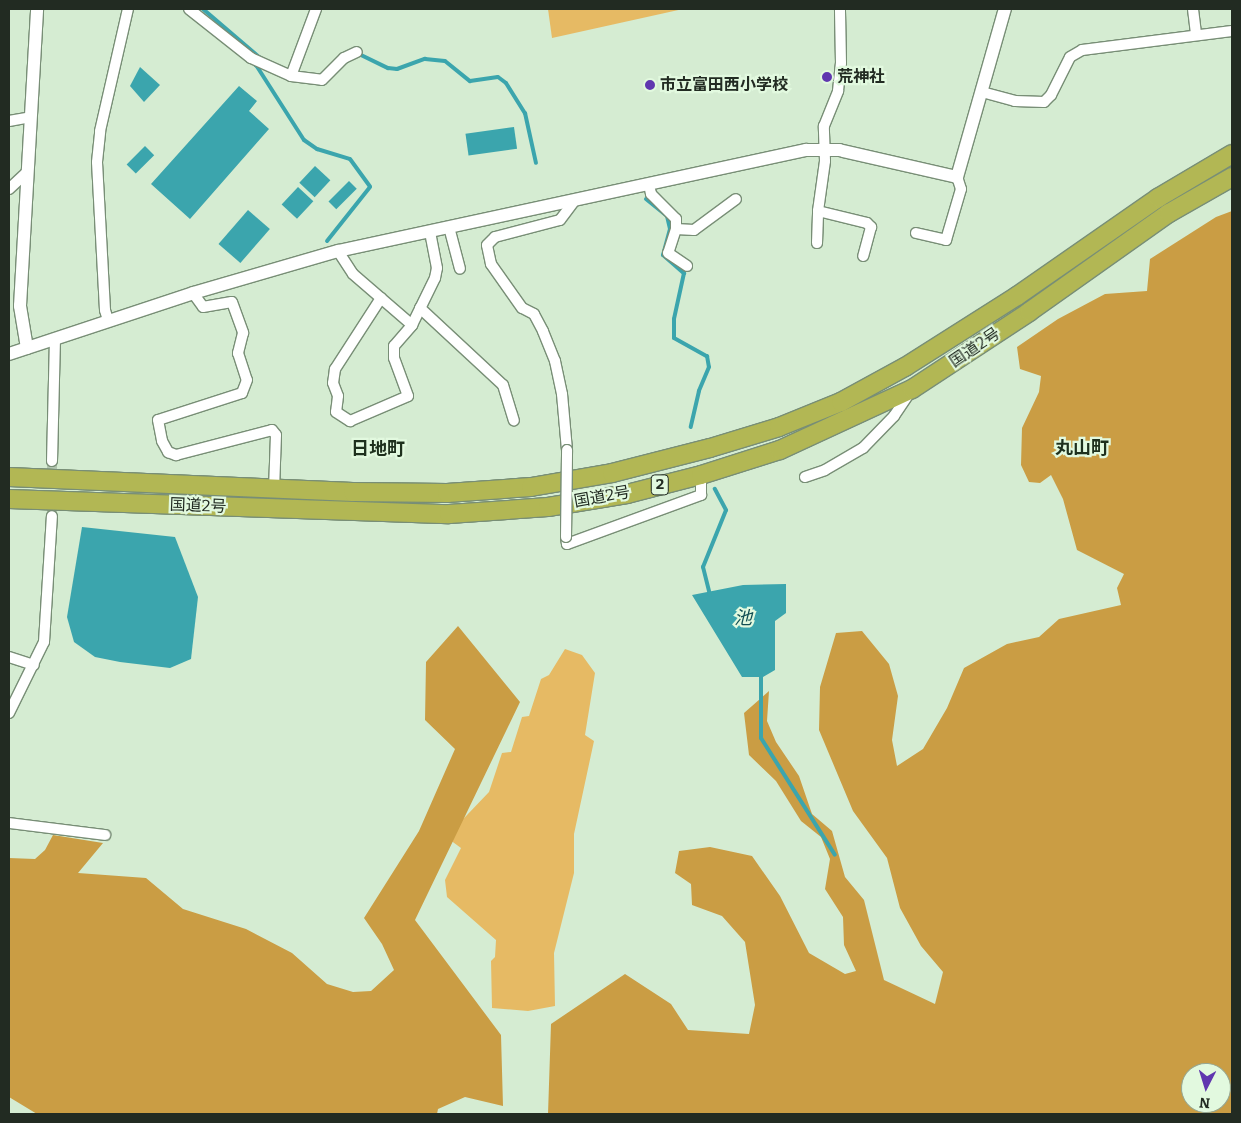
<!DOCTYPE html>
<html>
<head>
<meta charset="utf-8">
<style>
  body { margin:0 }
  #map { position:relative; width:1241px; height:1123px; overflow:hidden; background:#d5ecd2; font-family:Bitter,"Noto Sans JP",serif }
  div>[style] { position:absolute }
  [style*='--x'] { left:calc(var(--x)*1px); top:calc(var(--y)*1px); width:calc(var(--w)*1px); rotate:calc(var(--a)*1deg) }
  .green>* { inset:0; background:#e6ba64 }
  .forest>* { inset:0; background:#ca9d44 }
  .water>* { inset:0; background:#3ba5ad; transform-origin:0 0 }
  .stream>* { height:4px; margin:-2px; padding:0 2px; transform-origin:2px; border-radius:2px; background:#3ba5ad }
  .minor-tunnel>* { height:10px; margin-top:-5px; transform-origin:0; background:repeating-linear-gradient(90deg,#b1c5af 0 10px,transparent 0 15px) }
  .roads { filter:drop-shadow(1px 0 #788e76) drop-shadow(-1px 0 #788e76) drop-shadow(0 1px #788e76) drop-shadow(0 -1px #788e76) }
  .minor>* { height:10px; margin:-5px; padding:0 5px; transform-origin:5px; border-radius:5px; background:#fff }
  .tertiary>* { height:12px; margin:-6px; padding:0 6px; transform-origin:6px; border-radius:6px; background:#fff }
  .trunk>* { height:18px; margin:-9px; padding:0 9px; transform-origin:9px; border-radius:9px; background:#b2b754 }
  .bridges { filter:drop-shadow(1px 0 #788e76) drop-shadow(-1px 0 #788e76) drop-shadow(0 1px #788e76) drop-shadow(0 -1px #788e76) }
  .minor-bridge>* { height:10px; margin:-5px; padding:0 5px; transform-origin:5px; border-radius:5px; background:#fff }
  .dots>* { width:14px; height:14px; translate:-50% -50%; box-sizing:border-box; border:2px solid #e2f9df; border-radius:50% }
  span { translate:-50% -50%; white-space:nowrap; text-align:center; line-height:1.15; -webkit-text-stroke:4.5px #e2f9df; paint-order:stroke }
  .shield-label span { padding:1px 4px; background:#e2f9df; border:1px solid; border-radius:4px; -webkit-text-stroke-width:0 }
  .shield-label { font-size:15px; color:#222b22; font-weight:700 }
  .poi-label { font-size:16px; color:#222b22; font-weight:700 }
  .left { translate:0 -50%; text-align:left }
  .street-label { font-size:16px; color:#222b22 }
  .neighbourhood-label { font-size:18px; color:#1e301d; font-weight:700 }
  .water-label { font-size:18px; color:#114e53; font-style:italic }
  .frame { position:absolute; inset:0; border:10px solid #222b22; pointer-events:none }
  .north { position:absolute; left:1181px; top:1063px; width:50px; height:50px; box-sizing:border-box; background:#e2f9df; border:1px solid #95a793; border-radius:50%; rotate:185deg; font-size:14px; font-weight:700; line-height:20px; text-align:center; color:#222b22 }
  .north::after { content:''; display:block; margin:auto; width:18px; height:22px; background:#6037af; clip-path:polygon(50% 0,100% 100%,50% 72%,0 100%) }
</style>
</head>
<body>
<div id="map">
  <div class="green">
    <i style="clip-path:polygon(548px 9px,683px 9px,552px 38px)"></i>
    <i style="clip-path:polygon(565px 649px,582px 655px,595px 673px,585px 735px,594px 741px,574px 834px,574px 873px,554px 953px,555px 1006px,528px 1011px,492px 1008px,491px 961px,495px 957px,496px 940px,447px 897px,445px 880px,461px 848px,446px 837px,489px 792px,502px 753px,511px 752px,522px 717px,529px 716px,541px 679px,549px 675px)"></i>
  </div>
  <div class="forest">
    <i style="clip-path:polygon(evenodd,1232px 211px,1232px 1114px,548px 1114px,551px 1024px,625px 974px,671px 1004px,688px 1030px,749px 1034px,755px 1005px,745px 942px,722px 916px,692px 905px,691px 884px,675px 873px,679px 851px,710px 847px,752px 856px,780px 896px,809px 953px,845px 974px,856px 971px,844px 945px,843px 917px,825px 889px,830px 859px,821px 837px,801px 821px,776px 781px,749px 755px,744px 713px,769px 691px,767px 721px,776px 742px,799px 776px,812px 814px,832px 831px,845px 877px,864px 900px,884px 980px,935px 1004px,943px 972px,921px 946px,900px 908px,887px 858px,853px 811px,819px 730px,820px 687px,836px 633px,862px 631px,889px 664px,898px 696px,892px 740px,897px 766px,923px 749px,947px 708px,964px 668px,1007px 644px,1039px 637px,1059px 619px,1121px 605px,1117px 588px,1124px 574px,1077px 550px,1063px 499px,1051px 475px,1040px 483px,1029px 482px,1021px 465px,1022px 428px,1039px 392px,1041px 376px,1020px 369px,1017px 347px,1058px 319px,1105px 294px,1147px 291px,1150px 259px,1216px 217px,1232px 211px,1191px 1073px,1221px 1073px,1221px 1103px,1191px 1103px,1191px 1073px)"></i>
    <i style="clip-path:polygon(458px 626px,520px 702px,415px 920px,501px 1035px,503px 1106px,465px 1097px,438px 1109px,437px 1114px,37px 1114px,9px 1097px,9px 858px,35px 859px,45px 850px,53px 835px,103px 843px,78px 873px,146px 878px,183px 909px,246px 929px,292px 953px,327px 984px,353px 992px,371px 991px,394px 970px,382px 944px,364px 918px,419px 831px,455px 749px,425px 720px,426px 662px)"></i>
  </div>
  <div class="water">
    <i style="clip-path:polygon(140px 67px,160px 85px,144px 102px,130px 86px)"></i>
    <i style="clip-path:polygon(239px 86px,257px 101px,249px 111px,269px 129px,190px 219px,151px 184px)"></i>
    <i style="left:514px;top:127px;width:22px;height:49px;rotate:82deg"></i>
    <i style="left:145px;top:146px;width:13px;height:26px;rotate:45deg"></i>
    <i style="left:315px;top:166px;width:21px;height:23px;rotate:43deg"></i>
    <i style="left:349px;top:181px;width:11px;height:29px;rotate:45deg"></i>
    <i style="left:298px;top:187px;width:21px;height:24px;rotate:43deg"></i>
    <i style="left:248px;top:210px;width:29px;height:45px;rotate:41deg"></i>
    <i style="clip-path:polygon(82px 527px,175px 537px,198px 597px,191px 659px,170px 668px,120px 662px,95px 657px,74px 642px,67px 617px)"></i>
    <i style="clip-path:polygon(786px 584px,786px 613px,775px 621px,775px 670px,763px 677px,742px 677px,692px 595px,743px 585px)"></i>
  </div>
  <div class="stream">
    <i style="--x:203;--y:9;--w:74;--a:40.6"></i>
    <i style="--x:259;--y:57;--w:9;--a:111"></i>
    <i style="--x:256;--y:65;--w:89;--a:57.4"></i>
    <i style="--x:304;--y:140;--w:16;--a:35"></i>
    <i style="--x:317;--y:149;--w:34;--a:17"></i>
    <i style="--x:350;--y:159;--w:34;--a:54"></i>
    <i style="--x:370;--y:187;--w:69;--a:128.5"></i>
    <i style="--x:361;--y:55;--w:30;--a:26"></i>
    <i style="--x:388;--y:68;--w:9;--a:6"></i>
    <i style="--x:397;--y:69;--w:30;--a:-20"></i>
    <i style="--x:425;--y:59;--w:20;--a:6"></i>
    <i style="--x:445;--y:61;--w:32;--a:39"></i>
    <i style="--x:470;--y:81;--w:28;--a:-8"></i>
    <i style="--x:498;--y:77;--w:10;--a:37"></i>
    <i style="--x:506;--y:83;--w:36;--a:58"></i>
    <i style="--x:525;--y:113;--w:51;--a:77.6"></i>
    <i style="--x:646;--y:199;--w:27;--a:39"></i>
    <i style="--x:667;--y:216;--w:13;--a:77"></i>
    <i style="--x:670;--y:229;--w:27;--a:105"></i>
    <i style="--x:663;--y:255;--w:28;--a:41"></i>
    <i style="--x:684;--y:273;--w:47;--a:102.3"></i>
    <i style="--x:674;--y:319;--w:19;--a:90"></i>
    <i style="--x:674;--y:338;--w:38;--a:29"></i>
    <i style="--x:707;--y:356;--w:11;--a:80"></i>
    <i style="--x:709;--y:367;--w:26;--a:113"></i>
    <i style="--x:699;--y:391;--w:37;--a:103"></i>
    <i style="--x:710;--y:595;--w:29;--a:-104"></i>
    <i style="--x:703;--y:567;--w:61;--a:-68"></i>
    <i style="--x:726;--y:510;--w:24;--a:-118"></i>
    <i style="--x:761;--y:675;--w:63;--a:90"></i>
    <i style="--x:761;--y:738;--w:138;--a:57.7"></i>
  </div>
  <div class="minor-tunnel">
    <i style="--x:52;--y:516;--w:55;--a:-90"></i>
  </div>
  <div class="roads">
    <div class="minor">
      <i style="--x:189;--y:9;--w:79;--a:38.3"></i>
      <i style="--x:251;--y:58;--w:44;--a:24.2"></i>
      <i style="--x:291;--y:76;--w:31;--a:7"></i>
      <i style="--x:322;--y:80;--w:31;--a:-45"></i>
      <i style="--x:344;--y:58;--w:14;--a:-25"></i>
      <i style="--x:1193;--y:9;--w:26;--a:83"></i>
      <i style="--x:291;--y:76;--w:72;--a:-69.5"></i>
      <i style="--x:982;--y:92;--w:34;--a:15"></i>
      <i style="--x:1015;--y:101;--w:29;--a:2"></i>
      <i style="--x:1044;--y:102;--w:10;--a:-45"></i>
      <i style="--x:1051;--y:95;--w:42;--a:-63.4"></i>
      <i style="--x:1070;--y:57;--w:14;--a:-30"></i>
      <i style="--x:1082;--y:50;--w:151;--a:-7.2"></i>
      <i style="--x:9;--y:121;--w:22;--a:-10"></i>
      <i style="--x:649;--y:185;--w:9;--a:77"></i>
      <i style="--x:651;--y:194;--w:35;--a:45"></i>
      <i style="--x:676;--y:219;--w:10;--a:90"></i>
      <i style="--x:676;--y:229;--w:25;--a:108"></i>
      <i style="--x:668;--y:253;--w:23;--a:34"></i>
      <i style="--x:9;--y:189;--w:26;--a:-43"></i>
      <i style="--x:818;--y:211;--w:50;--a:-82"></i>
      <i style="--x:825;--y:161;--w:35;--a:-92"></i>
      <i style="--x:824;--y:126;--w:38;--a:-68"></i>
      <i style="--x:838;--y:91;--w:28;--a:-84"></i>
      <i style="--x:841;--y:63;--w:54;--a:-91.1"></i>
      <i style="--x:449;--y:227;--w:43;--a:75.3"></i>
      <i style="--x:676;--y:229;--w:18;--a:3"></i>
      <i style="--x:694;--y:230;--w:52;--a:-36.4"></i>
      <i style="--x:916;--y:233;--w:31;--a:13"></i>
      <i style="--x:946;--y:240;--w:53;--a:-73.6"></i>
      <i style="--x:961;--y:189;--w:13;--a:-108"></i>
      <i style="--x:817;--y:243;--w:32;--a:-88"></i>
      <i style="--x:818;--y:211;--w:50;--a:13.8"></i>
      <i style="--x:867;--y:223;--w:6;--a:45"></i>
      <i style="--x:871;--y:227;--w:30;--a:105"></i>
      <i style="--x:338;--y:251;--w:27;--a:57"></i>
      <i style="--x:353;--y:274;--w:78;--a:40.8"></i>
      <i style="--x:193;--y:293;--w:17;--a:54"></i>
      <i style="--x:203;--y:307;--w:29;--a:-10"></i>
      <i style="--x:232;--y:302;--w:33;--a:70"></i>
      <i style="--x:243;--y:333;--w:21;--a:104"></i>
      <i style="--x:238;--y:353;--w:28;--a:72"></i>
      <i style="--x:247;--y:380;--w:14;--a:111"></i>
      <i style="--x:242;--y:393;--w:88;--a:162.2"></i>
      <i style="--x:158;--y:420;--w:21;--a:79"></i>
      <i style="--x:162;--y:441;--w:13;--a:61"></i>
      <i style="--x:168;--y:452;--w:9;--a:21"></i>
      <i style="--x:176;--y:455;--w:99;--a:-14.6"></i>
      <i style="--x:272;--y:430;--w:6;--a:51"></i>
      <i style="--x:276;--y:435;--w:54;--a:92.1"></i>
      <i style="--x:381;--y:298;--w:85;--a:122.9"></i>
      <i style="--x:335;--y:369;--w:14;--a:98"></i>
      <i style="--x:333;--y:383;--w:14;--a:69"></i>
      <i style="--x:338;--y:396;--w:16;--a:97"></i>
      <i style="--x:336;--y:412;--w:17;--a:33"></i>
      <i style="--x:350;--y:421;--w:63;--a:-23.3"></i>
      <i style="--x:408;--y:396;--w:40;--a:-110.2"></i>
      <i style="--x:394;--y:358;--w:12;--a:-90"></i>
      <i style="--x:394;--y:346;--w:28;--a:-49"></i>
      <i style="--x:412;--y:325;--w:52;--a:-63.9"></i>
      <i style="--x:435;--y:278;--w:10;--a:-79"></i>
      <i style="--x:437;--y:268;--w:37;--a:-101"></i>
      <i style="--x:420;--y:308;--w:113;--a:42.9"></i>
      <i style="--x:503;--y:385;--w:37;--a:73"></i>
      <i style="--x:108;--y:320;--w:10;--a:-107"></i>
      <i style="--x:105;--y:310;--w:148;--a:-93.1"></i>
      <i style="--x:97;--y:162;--w:31;--a:-84"></i>
      <i style="--x:100;--y:131;--w:125;--a:-77.1"></i>
      <i style="--x:567;--y:450;--w:56;--a:-95.1"></i>
      <i style="--x:562;--y:394;--w:34;--a:-102"></i>
      <i style="--x:555;--y:361;--w:32;--a:-112"></i>
      <i style="--x:543;--y:331;--w:19;--a:-118"></i>
      <i style="--x:534;--y:314;--w:13;--a:-153"></i>
      <i style="--x:522;--y:308;--w:54;--a:-125.2"></i>
      <i style="--x:491;--y:264;--w:19;--a:-102"></i>
      <i style="--x:487;--y:245;--w:11;--a:-45"></i>
      <i style="--x:495;--y:237;--w:67;--a:-14.7"></i>
      <i style="--x:560;--y:220;--w:25;--a:-53"></i>
      <i style="--x:52;--y:461;--w:122;--a:-88.6"></i>
      <i style="--x:805;--y:477;--w:21;--a:-19"></i>
      <i style="--x:825;--y:470;--w:44;--a:-30.1"></i>
      <i style="--x:863;--y:448;--w:45;--a:-45.9"></i>
      <i style="--x:894;--y:416;--w:29;--a:-56"></i>
      <i style="--x:566;--y:537;--w:7;--a:82"></i>
      <i style="--x:567;--y:544;--w:143;--a:-20.1"></i>
      <i style="--x:701;--y:495;--w:20;--a:-90"></i>
      <i style="--x:9;--y:657;--w:26;--a:18"></i>
      <i style="--x:9;--y:713;--w:79;--a:-63.8"></i>
      <i style="--x:44;--y:642;--w:126;--a:-86.4"></i>
      <i style="--x:9;--y:823;--w:97;--a:7.1"></i>
    </div>
    <div class="tertiary">
      <i style="--x:27;--y:348;--w:43;--a:-99.5"></i>
      <i style="--x:20;--y:306;--w:297;--a:-86.7"></i>
      <i style="--x:9;--y:354;--w:194;--a:-18.3"></i>
      <i style="--x:193;--y:293;--w:151;--a:-16.2"></i>
      <i style="--x:338;--y:251;--w:479;--a:-12.2"></i>
      <i style="--x:806;--y:150;--w:33;--a:0"></i>
      <i style="--x:839;--y:150;--w:121;--a:12.9"></i>
      <i style="--x:957;--y:177;--w:175;--a:-74.1"></i>
    </div>
    <div class="trunk">
      <i style="--x:9;--y:477;--w:344;--a:2.5"></i>
      <i style="--x:353;--y:492;--w:94;--a:0.6"></i>
      <i style="--x:447;--y:493;--w:84;--a:-4.1"></i>
      <i style="--x:531;--y:487;--w:82;--a:-9.8"></i>
      <i style="--x:612;--y:473;--w:101;--a:-14.3"></i>
      <i style="--x:710;--y:448;--w:72;--a:-16.9"></i>
      <i style="--x:779;--y:427;--w:67;--a:-22"></i>
      <i style="--x:841;--y:402;--w:73;--a:-28.7"></i>
      <i style="--x:905;--y:367;--w:133;--a:-32.4"></i>
      <i style="--x:1017;--y:296;--w:172;--a:-34.8"></i>
      <i style="--x:1158;--y:198;--w:86;--a:-30.7"></i>
      <i style="--x:9;--y:499;--w:440;--a:2"></i>
      <i style="--x:449;--y:514;--w:99;--a:-4"></i>
      <i style="--x:548;--y:507;--w:80;--a:-9.3"></i>
      <i style="--x:627;--y:494;--w:76;--a:-14.4"></i>
      <i style="--x:701;--y:475;--w:83;--a:-17.6"></i>
      <i style="--x:780;--y:450;--w:145;--a:-24.8"></i>
      <i style="--x:912;--y:389;--w:140;--a:-33.3"></i>
      <i style="--x:1029;--y:312;--w:171;--a:-35.3"></i>
      <i style="--x:1169;--y:213;--w:73;--a:-29.7"></i>
    </div>
  </div>
  <div class="bridges">
    <div class="minor-bridge">
      <i style="--x:566;--y:537;--w:87;--a:-89.3"></i>
    </div>
  </div>
  <div class="dots">
    <i style="left:827px;top:77px;background:#6037af"></i>
    <i style="left:650px;top:85px;background:#6037af"></i>
  </div>
  <div class="shield-label">
    <span style="left:660px;top:485px">2</span>
  </div>
  <div class="poi-label">
    <span class="left" style="left:837px;top:77px">荒神社</span>
    <span class="left" style="left:660px;top:85px">市立富田西小学校</span>
  </div>
  <div class="street-label">
    <span style="left:975px;top:348px;rotate:-34deg">国道2号</span>
    <span style="left:602px;top:497px;rotate:-10deg">国道2号</span>
    <span style="left:198px;top:506px;rotate:2deg">国道2号</span>
  </div>
  <div class="neighbourhood-label">
    <span style="left:1082px;top:448px">丸山町</span>
    <span style="left:378px;top:449px">日地町</span>
  </div>
  <div class="water-label">
    <span style="left:743px;top:618px">池</span>
  </div>
  <div class="frame"></div>
  <div class="north">N</div>
</div>
</body>
</html>
